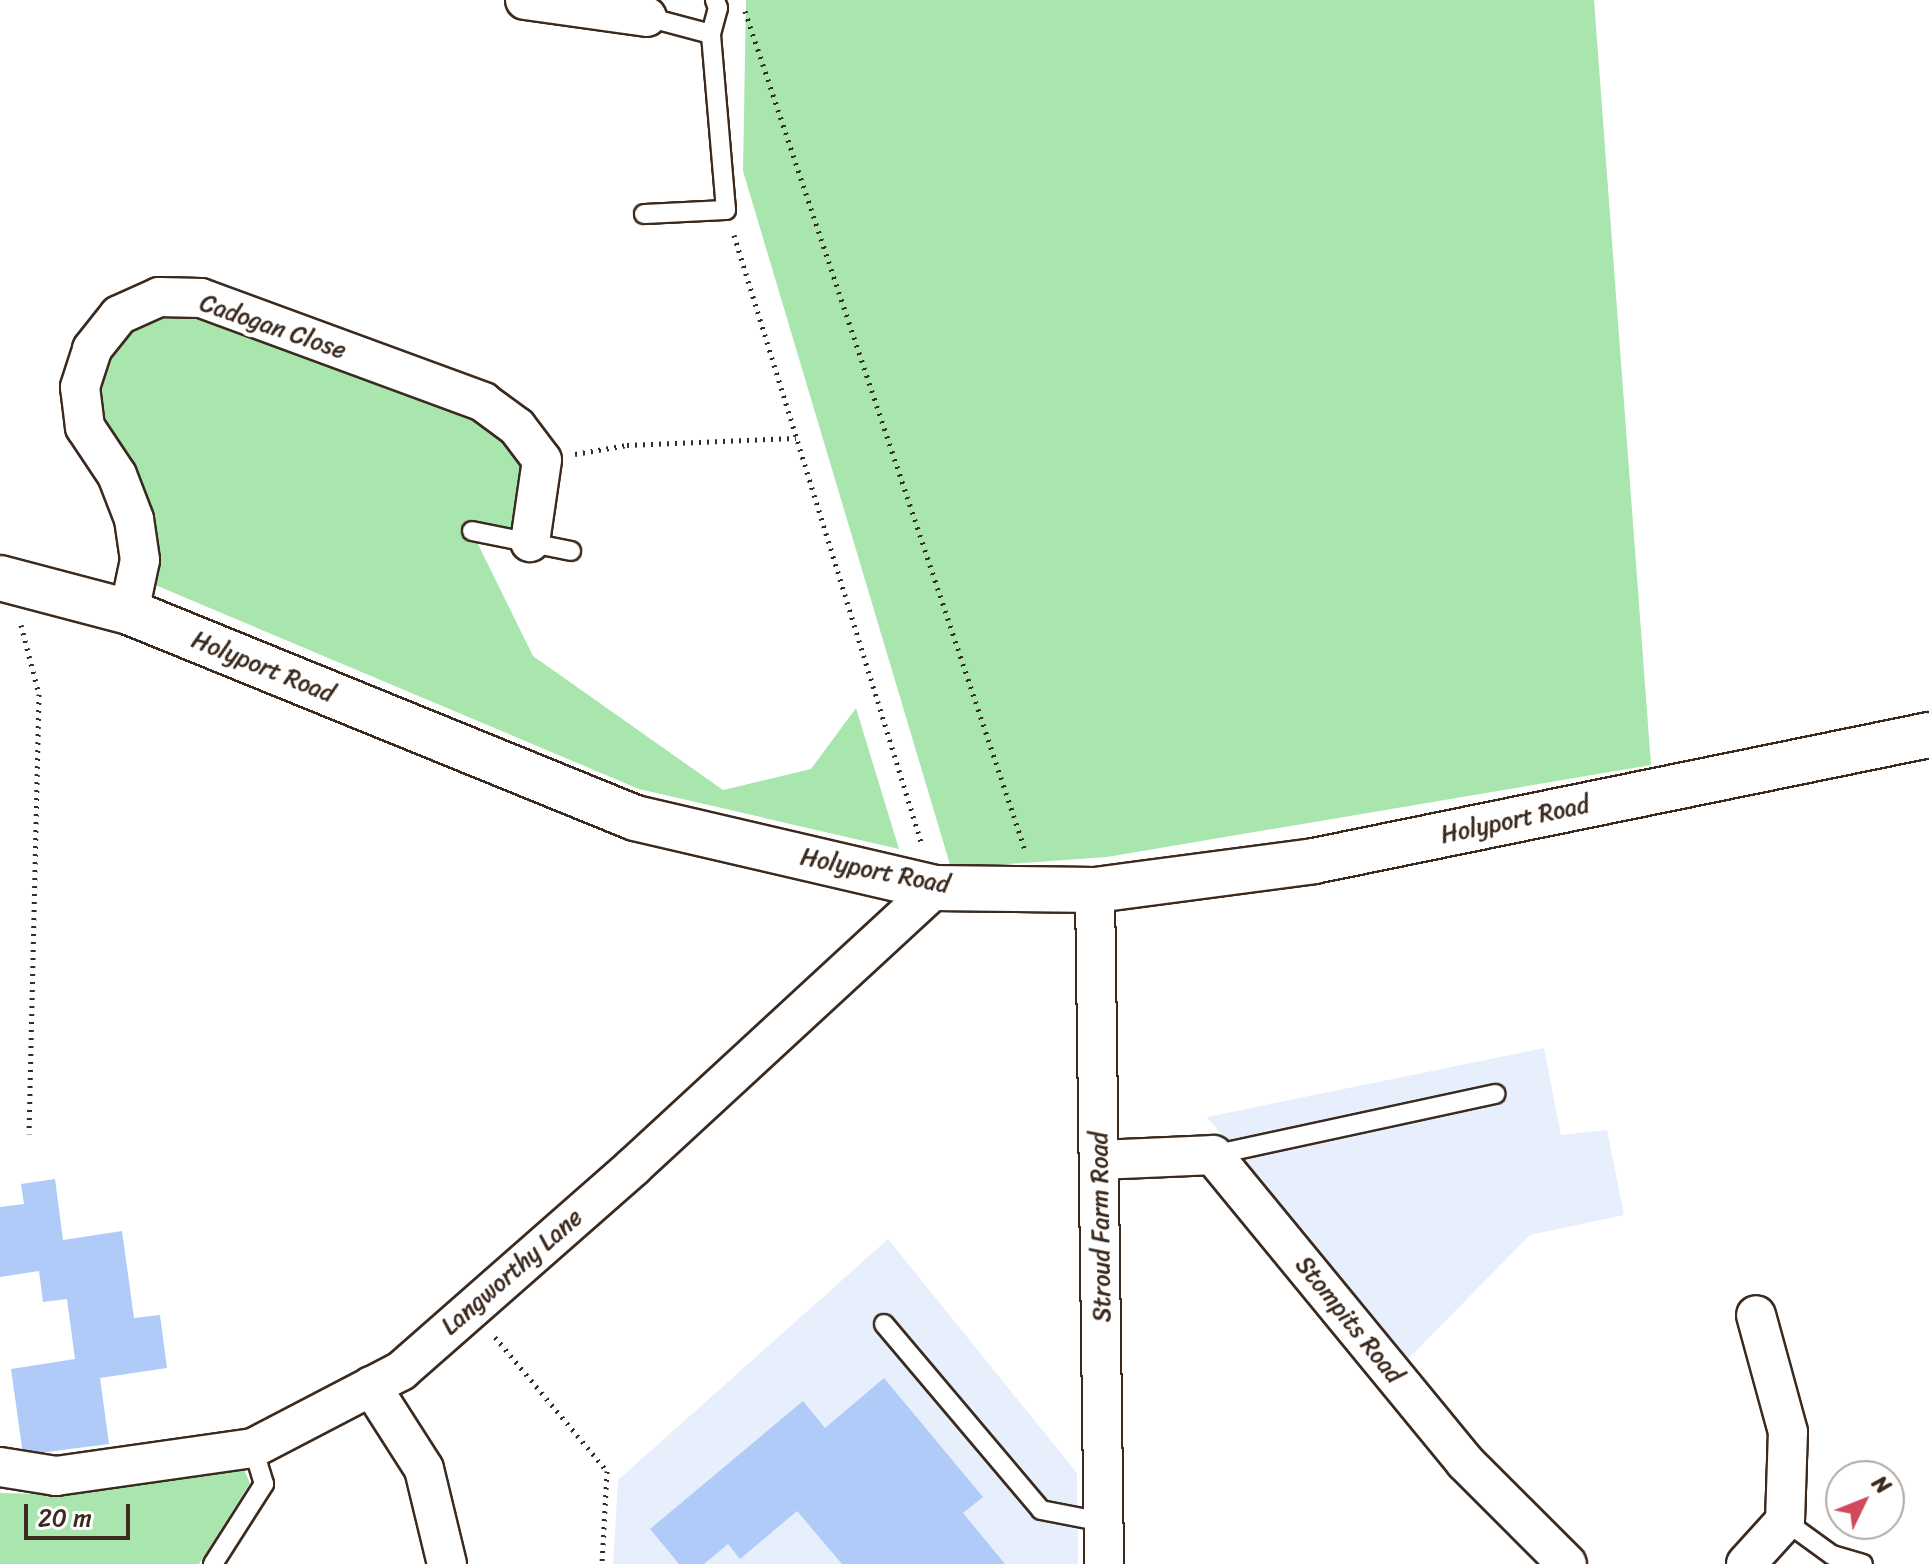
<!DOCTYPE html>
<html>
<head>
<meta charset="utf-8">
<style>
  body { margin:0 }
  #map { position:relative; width:1929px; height:1564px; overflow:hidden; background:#fff; font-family:Sriracha,sans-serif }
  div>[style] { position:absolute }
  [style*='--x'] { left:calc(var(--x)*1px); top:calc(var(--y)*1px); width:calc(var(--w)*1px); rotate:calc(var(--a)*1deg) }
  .built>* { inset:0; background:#e7effd }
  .green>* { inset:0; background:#a8e6ae }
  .building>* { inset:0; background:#b0cbf8 }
  .path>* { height:5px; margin-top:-2.5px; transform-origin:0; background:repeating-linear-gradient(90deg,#3b2a1e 0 2px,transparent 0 8px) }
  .roads { filter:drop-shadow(2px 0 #3b2a1e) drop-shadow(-2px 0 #3b2a1e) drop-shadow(0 2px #3b2a1e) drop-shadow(0 -2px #3b2a1e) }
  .service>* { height:18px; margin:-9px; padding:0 9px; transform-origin:9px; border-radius:9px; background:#fff }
  .minor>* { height:38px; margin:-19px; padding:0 19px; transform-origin:19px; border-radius:19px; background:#fff }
  .tertiary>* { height:44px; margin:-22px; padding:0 22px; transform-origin:22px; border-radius:22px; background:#fff }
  span { translate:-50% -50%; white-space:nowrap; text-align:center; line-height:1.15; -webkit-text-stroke:8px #fff; paint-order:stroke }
  .street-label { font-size:24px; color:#3b2a1e }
  .north { position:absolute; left:1825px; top:1460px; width:80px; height:80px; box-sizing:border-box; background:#fff; border:2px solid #b1aaa5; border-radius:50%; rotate:47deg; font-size:22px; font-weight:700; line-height:32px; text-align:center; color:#3b2a1e }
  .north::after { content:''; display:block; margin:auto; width:28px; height:36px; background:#d1495b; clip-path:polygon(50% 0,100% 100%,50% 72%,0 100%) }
  .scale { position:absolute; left:24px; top:1504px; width:106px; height:36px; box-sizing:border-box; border:4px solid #3b2a1e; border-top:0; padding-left:10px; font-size:24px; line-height:28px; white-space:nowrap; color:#3b2a1e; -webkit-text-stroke:6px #fff; paint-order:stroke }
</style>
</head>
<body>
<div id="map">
  <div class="built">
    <i style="clip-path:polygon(1544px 1048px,1561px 1135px,1607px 1130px,1624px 1215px,1530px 1235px,1406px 1361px,1207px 1117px)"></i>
    <i style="clip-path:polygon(888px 1239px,1077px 1473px,1078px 1564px,613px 1564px,618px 1480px)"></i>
  </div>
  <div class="green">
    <i style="clip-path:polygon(746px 0,1594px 0,1651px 765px,1107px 857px,951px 868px,743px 171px)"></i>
    <i style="clip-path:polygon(159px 297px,483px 402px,542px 460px,530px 542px,472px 532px,533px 656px,723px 790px,811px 769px,856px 708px,899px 849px,639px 789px,141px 579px,80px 387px)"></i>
    <i style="clip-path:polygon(243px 1467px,250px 1483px,199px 1564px,0 1564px,0 1493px,42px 1494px)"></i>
  </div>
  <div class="building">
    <i style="clip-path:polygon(55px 1179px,63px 1240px,122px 1231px,134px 1318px,160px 1315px,167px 1368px,100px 1378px,109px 1444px,23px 1455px,11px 1369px,75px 1359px,67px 1299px,43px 1302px,39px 1271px,0 1277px,0 1207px,24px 1204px,21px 1184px)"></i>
    <i style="clip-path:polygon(884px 1378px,983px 1497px,963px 1513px,1005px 1564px,842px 1564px,797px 1511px,740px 1559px,728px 1544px,704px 1564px,679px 1564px,650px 1529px,803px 1401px,825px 1428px)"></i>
  </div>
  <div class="path">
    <i style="--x:745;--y:11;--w:884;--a:71.54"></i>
    <i style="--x:734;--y:235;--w:638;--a:72.87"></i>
    <i style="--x:575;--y:454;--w:53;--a:-9.8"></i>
    <i style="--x:627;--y:445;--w:169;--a:-2.4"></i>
    <i style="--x:21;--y:625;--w:71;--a:75.4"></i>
    <i style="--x:39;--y:694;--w:440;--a:91.3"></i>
    <i style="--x:495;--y:1337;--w:175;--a:50.1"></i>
    <i style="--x:607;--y:1471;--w:93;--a:93.1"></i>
  </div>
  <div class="roads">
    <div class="service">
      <i style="--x:648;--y:14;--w:3;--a:108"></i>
      <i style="--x:647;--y:17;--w:66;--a:14.9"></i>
      <i style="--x:644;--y:214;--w:82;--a:-2.8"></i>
      <i style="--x:726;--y:210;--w:177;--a:-94.9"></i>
      <i style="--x:711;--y:34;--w:27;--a:-75"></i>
      <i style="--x:718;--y:8;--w:9;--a:-111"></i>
      <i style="--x:472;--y:531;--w:101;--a:11.4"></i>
      <i style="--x:1213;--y:1155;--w:289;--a:-12.2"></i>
      <i style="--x:884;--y:1324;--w:243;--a:49.8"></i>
      <i style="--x:1041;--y:1510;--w:63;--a:11"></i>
      <i style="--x:1785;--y:1521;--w:58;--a:35.9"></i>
      <i style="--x:1832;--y:1555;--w:32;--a:16"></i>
      <i style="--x:213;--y:1564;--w:95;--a:-57.5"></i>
      <i style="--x:264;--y:1484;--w:38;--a:-107"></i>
    </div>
    <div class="minor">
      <i style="--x:525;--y:0;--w:123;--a:7.9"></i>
      <i style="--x:129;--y:612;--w:53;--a:-78.1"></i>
      <i style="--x:140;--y:560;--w:41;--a:-98.3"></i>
      <i style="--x:134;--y:519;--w:47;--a:-111.1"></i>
      <i style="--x:117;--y:475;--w:58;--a:-123.7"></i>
      <i style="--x:85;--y:427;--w:40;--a:-97.1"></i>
      <i style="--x:80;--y:387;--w:40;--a:-72"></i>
      <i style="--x:92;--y:349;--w:43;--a:-51.5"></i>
      <i style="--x:119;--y:315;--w:44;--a:-24.2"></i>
      <i style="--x:159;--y:297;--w:42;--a:1.4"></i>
      <i style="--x:201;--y:298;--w:301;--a:20.2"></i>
      <i style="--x:483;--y:402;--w:42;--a:36.3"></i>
      <i style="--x:517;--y:427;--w:41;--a:52.9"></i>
      <i style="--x:542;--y:460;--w:83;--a:98.3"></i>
      <i style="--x:1095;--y:890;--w:674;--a:89.23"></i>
      <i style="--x:1100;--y:1160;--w:113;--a:-2.5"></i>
      <i style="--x:1213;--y:1155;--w:397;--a:50.6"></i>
      <i style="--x:1465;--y:1462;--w:144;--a:45"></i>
      <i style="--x:371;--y:1386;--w:98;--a:57.4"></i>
      <i style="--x:424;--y:1469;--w:98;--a:76.4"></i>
      <i style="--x:0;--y:1467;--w:57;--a:9.1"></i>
      <i style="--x:56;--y:1476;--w:199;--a:-8.1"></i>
      <i style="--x:253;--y:1448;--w:167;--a:-27.5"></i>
      <i style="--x:401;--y:1371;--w:309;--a:-41.3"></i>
      <i style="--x:633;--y:1167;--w:411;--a:-42.7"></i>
      <i style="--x:1746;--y:1564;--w:58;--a:-47.8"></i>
      <i style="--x:1785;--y:1521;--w:89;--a:-88.1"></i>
      <i style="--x:1788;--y:1432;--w:121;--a:-105.3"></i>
    </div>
    <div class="tertiary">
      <i style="--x:0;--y:578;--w:133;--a:14.8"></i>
      <i style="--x:129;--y:612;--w:546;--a:22.15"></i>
      <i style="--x:635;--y:818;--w:308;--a:13.1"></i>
      <i style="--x:935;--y:888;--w:160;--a:0.7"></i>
      <i style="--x:1095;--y:890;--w:221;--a:-7.5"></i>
      <i style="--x:1314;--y:861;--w:628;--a:-11.58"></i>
    </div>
  </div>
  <div class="street-label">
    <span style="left:273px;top:327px;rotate:19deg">Cadogan Close</span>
    <span style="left:263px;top:667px;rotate:22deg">Holyport Road</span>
    <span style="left:1515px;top:820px;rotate:-12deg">Holyport Road</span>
    <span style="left:875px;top:871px;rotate:11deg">Holyport Road</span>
    <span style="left:1101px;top:1227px;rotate:-91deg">Stroud Farm Road</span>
    <span style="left:512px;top:1272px;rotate:-41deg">Langworthy Lane</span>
    <span style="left:1349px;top:1320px;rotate:51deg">Stompits Road</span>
  </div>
  <div class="north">N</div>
  <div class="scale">20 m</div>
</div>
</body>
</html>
